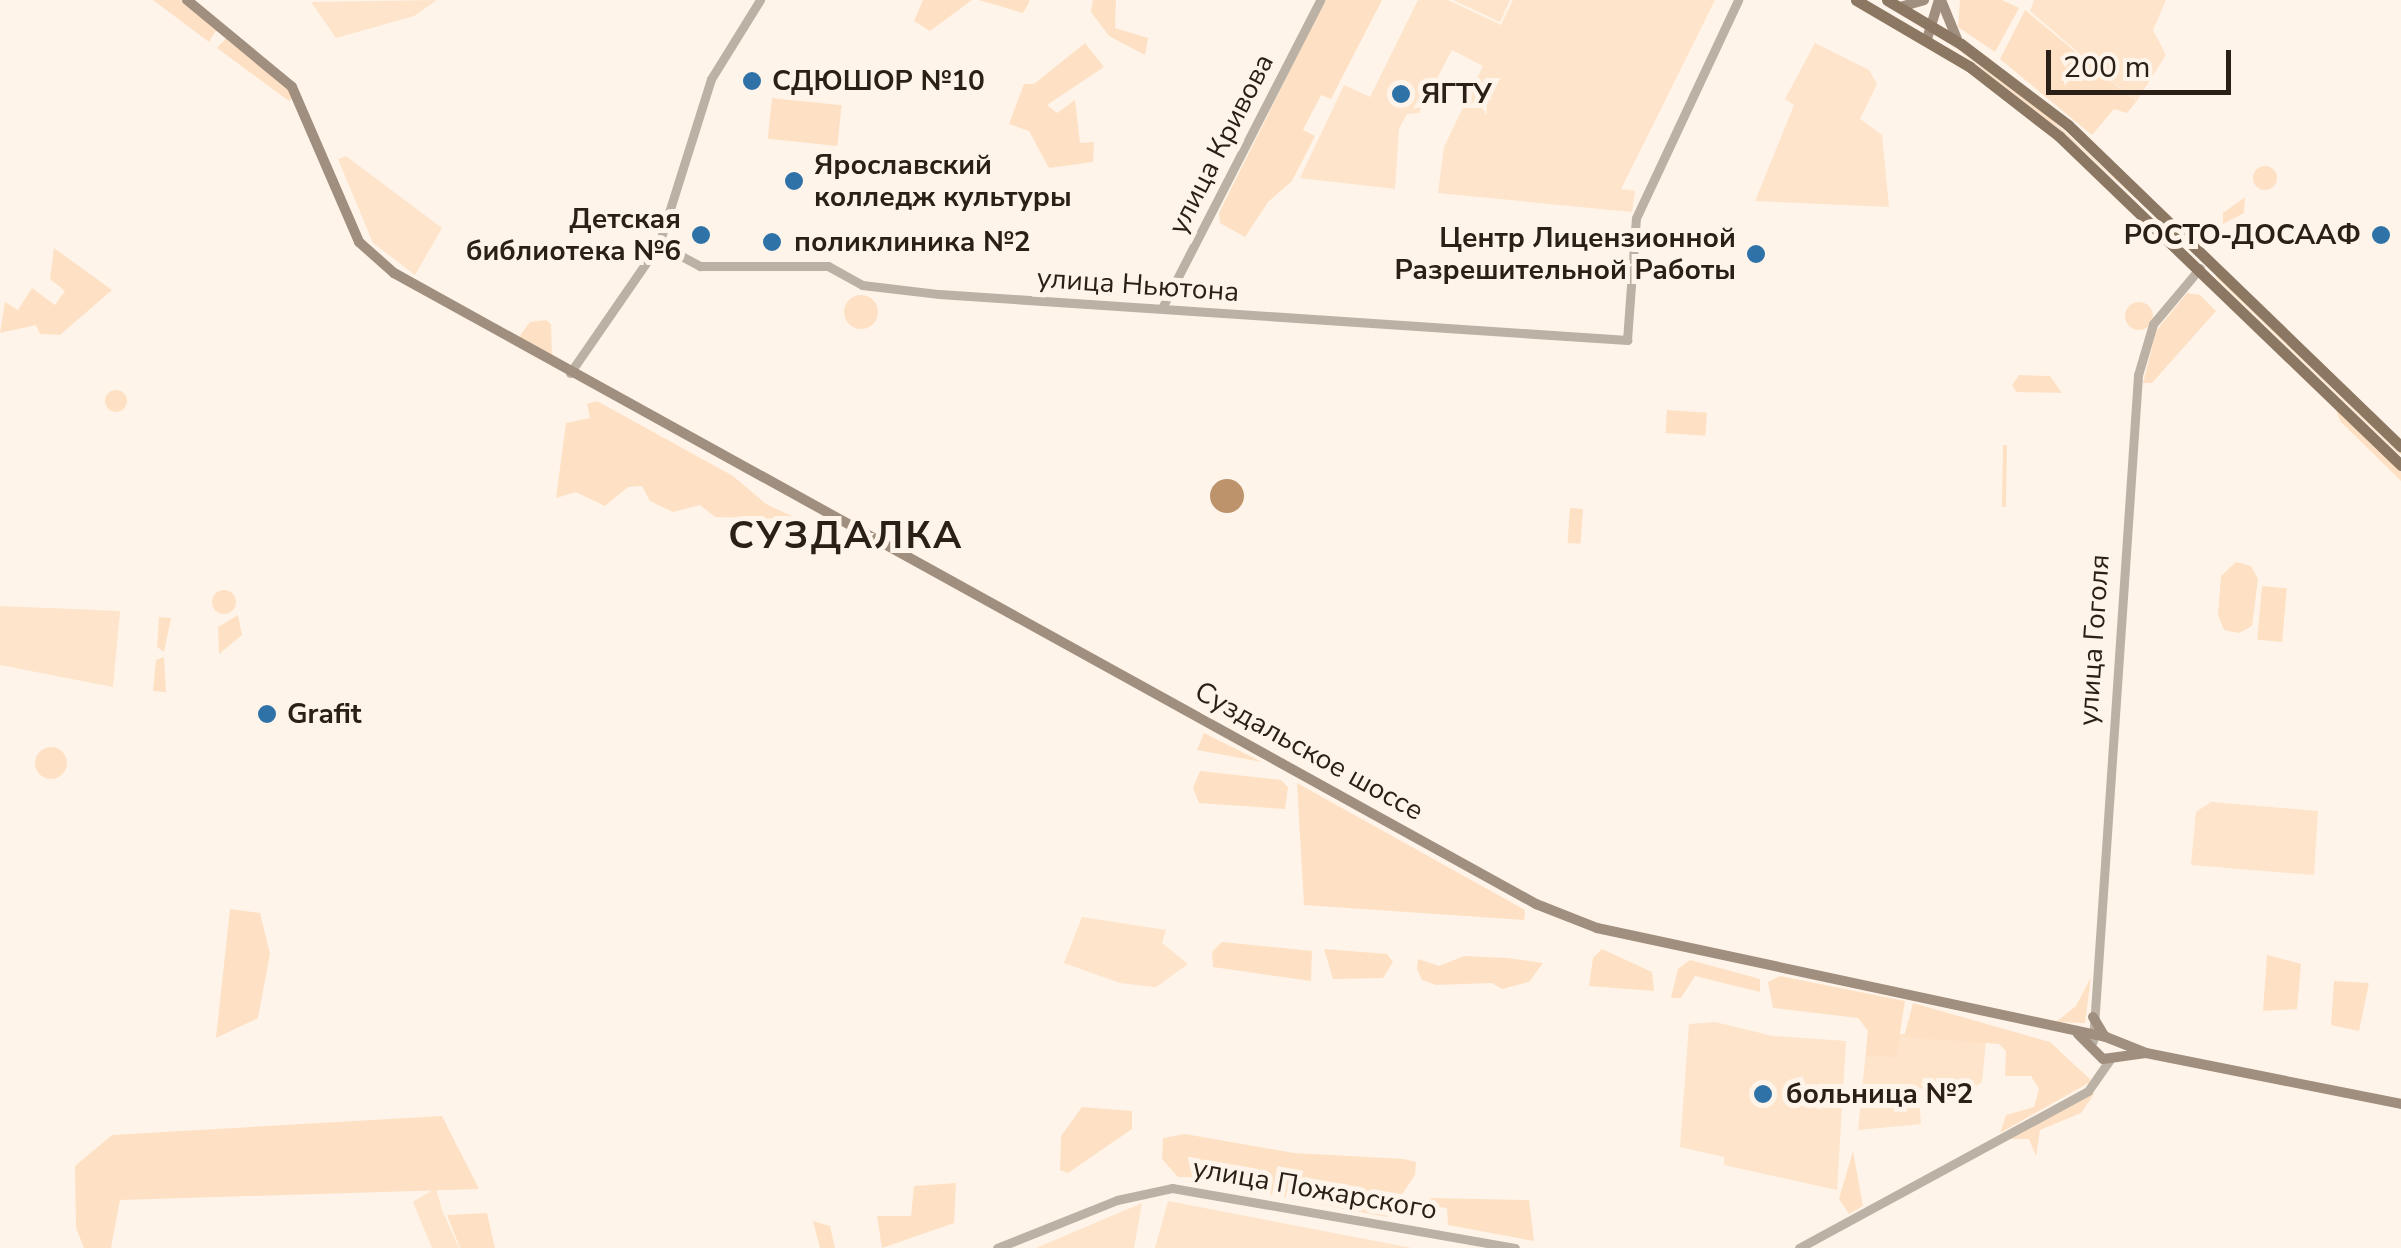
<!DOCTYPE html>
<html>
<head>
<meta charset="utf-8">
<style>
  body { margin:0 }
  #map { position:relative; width:2401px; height:1248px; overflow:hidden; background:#fff4e9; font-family:"Nunito Sans",sans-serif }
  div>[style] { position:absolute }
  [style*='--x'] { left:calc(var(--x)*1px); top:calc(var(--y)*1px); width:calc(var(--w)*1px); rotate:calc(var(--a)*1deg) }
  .built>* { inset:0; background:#fee4ca }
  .green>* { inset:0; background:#fee1c4; transform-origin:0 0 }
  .round { border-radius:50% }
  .water>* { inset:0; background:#bc936a }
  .tertiary>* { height:9px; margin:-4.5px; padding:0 4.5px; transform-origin:4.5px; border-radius:4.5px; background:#bcb1a5 }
  .secondary>* { height:10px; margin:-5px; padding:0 5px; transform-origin:5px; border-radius:5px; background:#a08f7f }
  .primary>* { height:11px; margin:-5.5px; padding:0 5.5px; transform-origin:5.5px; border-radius:5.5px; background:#8c7763 }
  .dots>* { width:28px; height:28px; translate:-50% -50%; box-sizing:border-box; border:5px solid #fff4e9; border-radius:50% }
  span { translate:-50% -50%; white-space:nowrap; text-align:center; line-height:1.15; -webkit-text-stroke:10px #fff4e9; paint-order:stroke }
  .poi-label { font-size:28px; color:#2a2017; font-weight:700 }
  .left { translate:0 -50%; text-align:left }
  .right { translate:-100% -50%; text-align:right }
  .street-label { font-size:28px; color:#2a2017 }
  .district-label { font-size:38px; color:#2a2017; font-weight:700; letter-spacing:2.5px }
  .scale { position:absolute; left:2046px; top:50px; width:185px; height:45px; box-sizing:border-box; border:5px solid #2a2017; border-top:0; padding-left:12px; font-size:30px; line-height:35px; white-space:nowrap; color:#2a2017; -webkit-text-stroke:8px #fff4e9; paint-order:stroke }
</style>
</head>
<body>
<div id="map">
  <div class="built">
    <i style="clip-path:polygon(437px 0,414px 16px,336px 38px,311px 2px)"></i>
    <i style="clip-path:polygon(1418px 0,1448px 0,1501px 25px,1513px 0,1715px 0,1621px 189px,1635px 191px,1632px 212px,1438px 193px,1444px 147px,1483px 66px,1452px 50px,1419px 113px,1407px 114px,1399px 129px,1395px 189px,1300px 178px,1344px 85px,1370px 97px)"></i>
    <i style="clip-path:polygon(1453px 0,1510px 0,1500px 22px)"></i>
    <i style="clip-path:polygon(2034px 0,2166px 0,2153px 30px,2166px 55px,2136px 102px,2030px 11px)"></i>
    <i style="clip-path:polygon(1815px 43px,1869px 70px,1877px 84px,1860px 119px,1882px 135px,1889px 207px,1755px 201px,1794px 105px,1785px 99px)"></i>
    <i style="clip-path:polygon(346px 156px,442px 228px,415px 275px,373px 243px,338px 159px)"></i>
    <i style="clip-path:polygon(0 606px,120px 611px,113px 687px,0 665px)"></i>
    <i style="clip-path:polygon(2211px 802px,2318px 811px,2314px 875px,2191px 865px,2196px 812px)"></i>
    <i style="clip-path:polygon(1082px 917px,1166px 930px,1162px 943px,1188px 964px,1156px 987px,1120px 983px,1064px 963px)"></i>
    <i style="clip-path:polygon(1715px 1022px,1773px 1036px,1846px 1041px,1837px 1190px,1724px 1165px,1724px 1157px,1680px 1147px,1689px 1024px)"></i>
    <i style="clip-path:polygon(1868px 1031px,1986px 1041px,1982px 1082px,1960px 1096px,1918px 1088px,1921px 1124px,1858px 1130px)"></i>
    <i style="clip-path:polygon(436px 1188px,442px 1210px,459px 1248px,432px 1248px,413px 1202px)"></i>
    <i style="clip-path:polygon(1168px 1201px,1412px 1248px,1155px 1248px)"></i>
    <i style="clip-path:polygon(1142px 1203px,1134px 1248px,1036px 1248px)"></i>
  </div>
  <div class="green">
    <i style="clip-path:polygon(153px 0,182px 0,218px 27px,209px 42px)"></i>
    <i style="clip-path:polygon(923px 0,972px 0,930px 31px,914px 21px)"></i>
    <i style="clip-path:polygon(979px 0,1028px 0,1030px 1px,1023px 13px)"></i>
    <i style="clip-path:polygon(1093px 0,1116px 0,1115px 28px,1148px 38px,1145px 55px,1109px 36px,1091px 12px)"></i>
    <i style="clip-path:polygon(1325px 0,1382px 0,1331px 99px,1321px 95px,1303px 130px,1315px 136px,1292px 181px,1268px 202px,1245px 237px,1220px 223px,1219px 213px)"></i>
    <i style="clip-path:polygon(1960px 0,2002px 0,2019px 8px,1995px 52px,1958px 27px)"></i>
    <i style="clip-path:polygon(2025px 10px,2136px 102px,2127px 113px,2114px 109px,2092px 135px,2000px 59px)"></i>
    <i style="clip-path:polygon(228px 36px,276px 73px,295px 96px,289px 101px,217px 48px)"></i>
    <i style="clip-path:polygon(1942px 38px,2048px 116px,2192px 250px,2062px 131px)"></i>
    <i style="clip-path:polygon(1085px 43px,1104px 67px,1047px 105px,1057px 113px,1075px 100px,1080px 143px,1094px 142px,1093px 162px,1049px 168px,1029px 131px,1009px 124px,1024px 84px,1034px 84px)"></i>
    <i style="left:772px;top:98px;width:70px;height:41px;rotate:6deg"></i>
    <i class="round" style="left:2253px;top:166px;width:24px;height:24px"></i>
    <i style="clip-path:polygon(2245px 197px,2244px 213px,2223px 224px,2223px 213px)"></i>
    <i style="clip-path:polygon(54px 248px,112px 290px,60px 335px,40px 334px,36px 325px,0 333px,5px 302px,18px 310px,32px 288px,55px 305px,65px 291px,50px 279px)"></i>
    <i style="left:2217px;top:274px;width:257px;height:3px;rotate:44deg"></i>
    <i style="clip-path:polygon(2187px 293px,2200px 295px,2216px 311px,2152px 383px,2143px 383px,2156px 331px)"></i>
    <i class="round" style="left:844px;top:295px;width:34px;height:34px"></i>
    <i class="round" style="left:2125px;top:302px;width:28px;height:28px"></i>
    <i style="clip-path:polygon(546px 320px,551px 324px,552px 357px,519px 337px,530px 322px)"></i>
    <i style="clip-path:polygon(2019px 375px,2050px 376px,2062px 393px,2016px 392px,2012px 385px)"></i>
    <i class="round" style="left:105px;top:390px;width:22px;height:22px"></i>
    <i style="clip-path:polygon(597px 401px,733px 476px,766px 504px,798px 519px,715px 517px,700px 505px,673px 512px,650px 501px,642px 486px,628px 487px,605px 506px,576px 492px,556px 498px,566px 423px,590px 418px,587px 404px)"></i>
    <i style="clip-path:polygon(2335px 407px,2401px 472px,2401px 481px,2340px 421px)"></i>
    <i style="left:1667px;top:410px;width:40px;height:23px;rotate:4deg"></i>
    <i style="left:2007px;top:445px;width:62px;height:4px;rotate:91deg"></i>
    <i style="left:1570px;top:508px;width:13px;height:35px;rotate:4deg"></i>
    <i style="clip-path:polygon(2236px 562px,2251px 566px,2258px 579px,2252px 626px,2239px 633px,2224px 630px,2218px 615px,2221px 576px)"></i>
    <i style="left:2262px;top:586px;width:25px;height:54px;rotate:5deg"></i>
    <i class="round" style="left:212px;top:590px;width:24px;height:24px"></i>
    <i style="clip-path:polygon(238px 615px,242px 635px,219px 654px,218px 627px)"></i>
    <i style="clip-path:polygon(159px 617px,171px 618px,164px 652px,157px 647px)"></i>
    <i style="clip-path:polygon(164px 657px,166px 692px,153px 691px,156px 660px)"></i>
    <i style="clip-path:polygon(1204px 733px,1262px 762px,1197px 750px)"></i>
    <i class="round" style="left:35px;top:747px;width:32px;height:32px"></i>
    <i style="clip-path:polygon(1200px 771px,1281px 780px,1288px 787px,1285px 809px,1199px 803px,1193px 788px)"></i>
    <i style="clip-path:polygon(1297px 783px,1525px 910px,1524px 920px,1304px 905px)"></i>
    <i style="clip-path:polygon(230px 909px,260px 913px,270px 954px,258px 1018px,216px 1038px)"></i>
    <i style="clip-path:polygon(1222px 942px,1312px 951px,1311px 981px,1213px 967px,1212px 952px)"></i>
    <i style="clip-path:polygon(1324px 949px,1387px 954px,1393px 962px,1383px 978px,1333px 979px)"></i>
    <i style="clip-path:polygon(1602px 949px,1652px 972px,1654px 991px,1589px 986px,1593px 958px)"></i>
    <i style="clip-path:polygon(2267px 955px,2301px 964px,2297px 1009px,2263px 1011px)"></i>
    <i style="clip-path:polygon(1464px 956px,1508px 958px,1543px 963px,1529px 982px,1502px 989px,1492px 983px,1436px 985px,1422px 980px,1417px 969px,1418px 959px,1439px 966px)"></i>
    <i style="clip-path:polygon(1690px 960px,1760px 979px,1760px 992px,1695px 976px,1681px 998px,1671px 998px,1678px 969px)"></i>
    <i style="clip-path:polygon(1780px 976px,1905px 1001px,1896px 1057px,1866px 1056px,1868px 1031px,1858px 1018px,1773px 1008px,1768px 982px)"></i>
    <i style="clip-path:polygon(2091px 977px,2085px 1023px,2056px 1022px,2076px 1006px)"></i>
    <i style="clip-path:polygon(2334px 981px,2369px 983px,2359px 1031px,2331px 1025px)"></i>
    <i style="clip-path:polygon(1913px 1003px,2050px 1042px,2092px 1081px,2000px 1133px,2006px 1115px,2034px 1107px,2039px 1089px,2031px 1076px,2005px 1076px,2006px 1051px,1999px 1044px,1904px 1037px)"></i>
    <i style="clip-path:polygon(2095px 1093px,2081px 1113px,2040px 1130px,2036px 1156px,2029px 1139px,2007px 1139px)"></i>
    <i style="clip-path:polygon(1082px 1107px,1132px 1111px,1132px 1129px,1068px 1173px,1060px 1170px,1061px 1136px)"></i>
    <i style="clip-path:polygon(442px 1116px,479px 1189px,120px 1200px,111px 1248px,84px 1248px,76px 1228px,75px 1166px,112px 1135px)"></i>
    <i style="clip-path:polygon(1185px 1134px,1294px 1153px,1404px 1159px,1416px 1162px,1415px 1175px,1387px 1217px,1271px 1195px,1264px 1185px,1240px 1178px,1178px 1177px,1162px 1159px,1163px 1138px)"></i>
    <i style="clip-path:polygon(1853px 1151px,1863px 1206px,1849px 1214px,1839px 1199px)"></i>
    <i style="clip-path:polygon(956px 1183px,954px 1223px,882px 1248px,877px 1216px,911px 1216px,914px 1186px)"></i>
    <i style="clip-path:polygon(1430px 1198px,1529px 1200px,1534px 1241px,1448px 1225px,1447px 1208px,1430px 1206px)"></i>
    <i style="clip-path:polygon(487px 1213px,495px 1248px,460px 1248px,447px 1215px)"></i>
    <i style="clip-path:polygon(813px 1221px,830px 1226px,835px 1248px,820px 1248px)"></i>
  </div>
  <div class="water">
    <i class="round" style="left:1210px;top:479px;width:34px;height:34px"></i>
  </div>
  <div class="tertiary">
    <i style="--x:659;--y:244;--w:47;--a:28.2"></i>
    <i style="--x:700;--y:266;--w:128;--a:0"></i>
    <i style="--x:828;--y:266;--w:39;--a:29"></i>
    <i style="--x:862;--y:285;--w:78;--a:6.7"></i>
    <i style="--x:939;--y:294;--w:690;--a:3.83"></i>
    <i style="--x:1627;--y:340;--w:122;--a:-85.8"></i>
    <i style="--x:1636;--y:218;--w:241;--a:-64.9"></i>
    <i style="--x:1162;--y:308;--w:346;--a:-62.8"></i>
    <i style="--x:570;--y:373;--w:157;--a:-55.4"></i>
    <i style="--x:659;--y:244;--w:173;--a:-72.5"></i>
    <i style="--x:711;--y:79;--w:93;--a:-58.2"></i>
    <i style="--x:2093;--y:1041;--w:668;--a:-86.13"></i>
    <i style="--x:2138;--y:375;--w:53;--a:-73.6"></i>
    <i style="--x:2153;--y:324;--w:73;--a:-50"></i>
    <i style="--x:997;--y:1248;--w:129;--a:-21.8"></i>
    <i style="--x:1117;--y:1200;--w:56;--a:-12.3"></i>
    <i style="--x:1172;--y:1188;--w:348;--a:9.9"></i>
    <i style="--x:1799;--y:1248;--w:329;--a:-28.5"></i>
    <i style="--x:2088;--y:1091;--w:40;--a:-55.1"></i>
  </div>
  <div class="secondary">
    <i style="--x:187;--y:0;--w:136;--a:39.6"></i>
    <i style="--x:292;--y:87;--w:169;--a:66.6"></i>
    <i style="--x:359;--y:242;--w:47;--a:41.5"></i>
    <i style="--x:394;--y:273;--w:1305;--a:28.92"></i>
    <i style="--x:1536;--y:904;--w:66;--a:21.5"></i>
    <i style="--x:1597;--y:928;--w:521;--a:12.09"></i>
    <i style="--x:2106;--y:1037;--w:43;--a:21.8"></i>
    <i style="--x:1941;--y:0;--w:42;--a:67.7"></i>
    <i style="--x:1900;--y:7;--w:25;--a:-16"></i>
    <i style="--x:1927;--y:39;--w:39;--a:-73"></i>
    <i style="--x:2093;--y:1017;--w:23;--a:59"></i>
    <i style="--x:2078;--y:1034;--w:35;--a:45"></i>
    <i style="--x:2103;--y:1059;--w:43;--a:-7.9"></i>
    <i style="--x:2146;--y:1053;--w:260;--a:11.3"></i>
  </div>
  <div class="primary">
    <i style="--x:1856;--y:0;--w:132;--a:30.4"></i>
    <i style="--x:1970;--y:67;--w:113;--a:37.8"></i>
    <i style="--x:2059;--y:136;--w:475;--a:43.9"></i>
    <i style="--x:1887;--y:0;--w:86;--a:30.7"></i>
    <i style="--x:1961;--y:44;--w:134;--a:37.1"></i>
    <i style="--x:2068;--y:125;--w:463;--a:44"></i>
  </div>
  <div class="dots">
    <i style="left:752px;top:81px;background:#2f72a8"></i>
    <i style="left:1401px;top:94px;background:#2f72a8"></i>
    <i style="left:794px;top:181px;background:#2f72a8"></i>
    <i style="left:701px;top:235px;background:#2f72a8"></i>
    <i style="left:2381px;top:235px;background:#2f72a8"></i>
    <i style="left:772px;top:242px;background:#2f72a8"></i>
    <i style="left:1756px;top:254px;background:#2f72a8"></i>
    <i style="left:267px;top:714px;background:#2f72a8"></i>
    <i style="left:1763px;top:1094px;background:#2f72a8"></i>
  </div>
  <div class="poi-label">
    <span class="left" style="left:772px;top:81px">СДЮШОР №10</span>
    <span class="left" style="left:1421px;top:94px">ЯГТУ</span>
    <span class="left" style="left:814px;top:181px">Ярославский<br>колледж культуры</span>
    <span class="right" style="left:681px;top:235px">Детская<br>библиотека №6</span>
    <span class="right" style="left:2361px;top:235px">РОСТО-ДОСААФ</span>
    <span class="right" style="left:1736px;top:254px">Центр Лицензионной<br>Разрешительной Работы</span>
    <span class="left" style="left:794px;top:242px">поликлиника №2</span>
    <span class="left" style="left:287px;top:714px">Grafit</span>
    <span class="left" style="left:1786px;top:1094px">больница №2</span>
  </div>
  <div class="street-label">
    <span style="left:1221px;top:144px;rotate:-63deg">улица Кривова</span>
    <span style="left:1138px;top:285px;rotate:4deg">улица Ньютона</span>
    <span style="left:2094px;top:640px;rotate:-86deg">улица Гоголя</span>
    <span style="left:1309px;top:751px;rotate:29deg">Суздальское шоссе</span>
    <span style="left:1315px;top:1189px;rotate:10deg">улица Пожарского</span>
  </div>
  <div class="district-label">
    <span style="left:846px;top:536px">СУЗДАЛКА</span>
  </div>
  <div class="scale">200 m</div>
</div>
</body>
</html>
